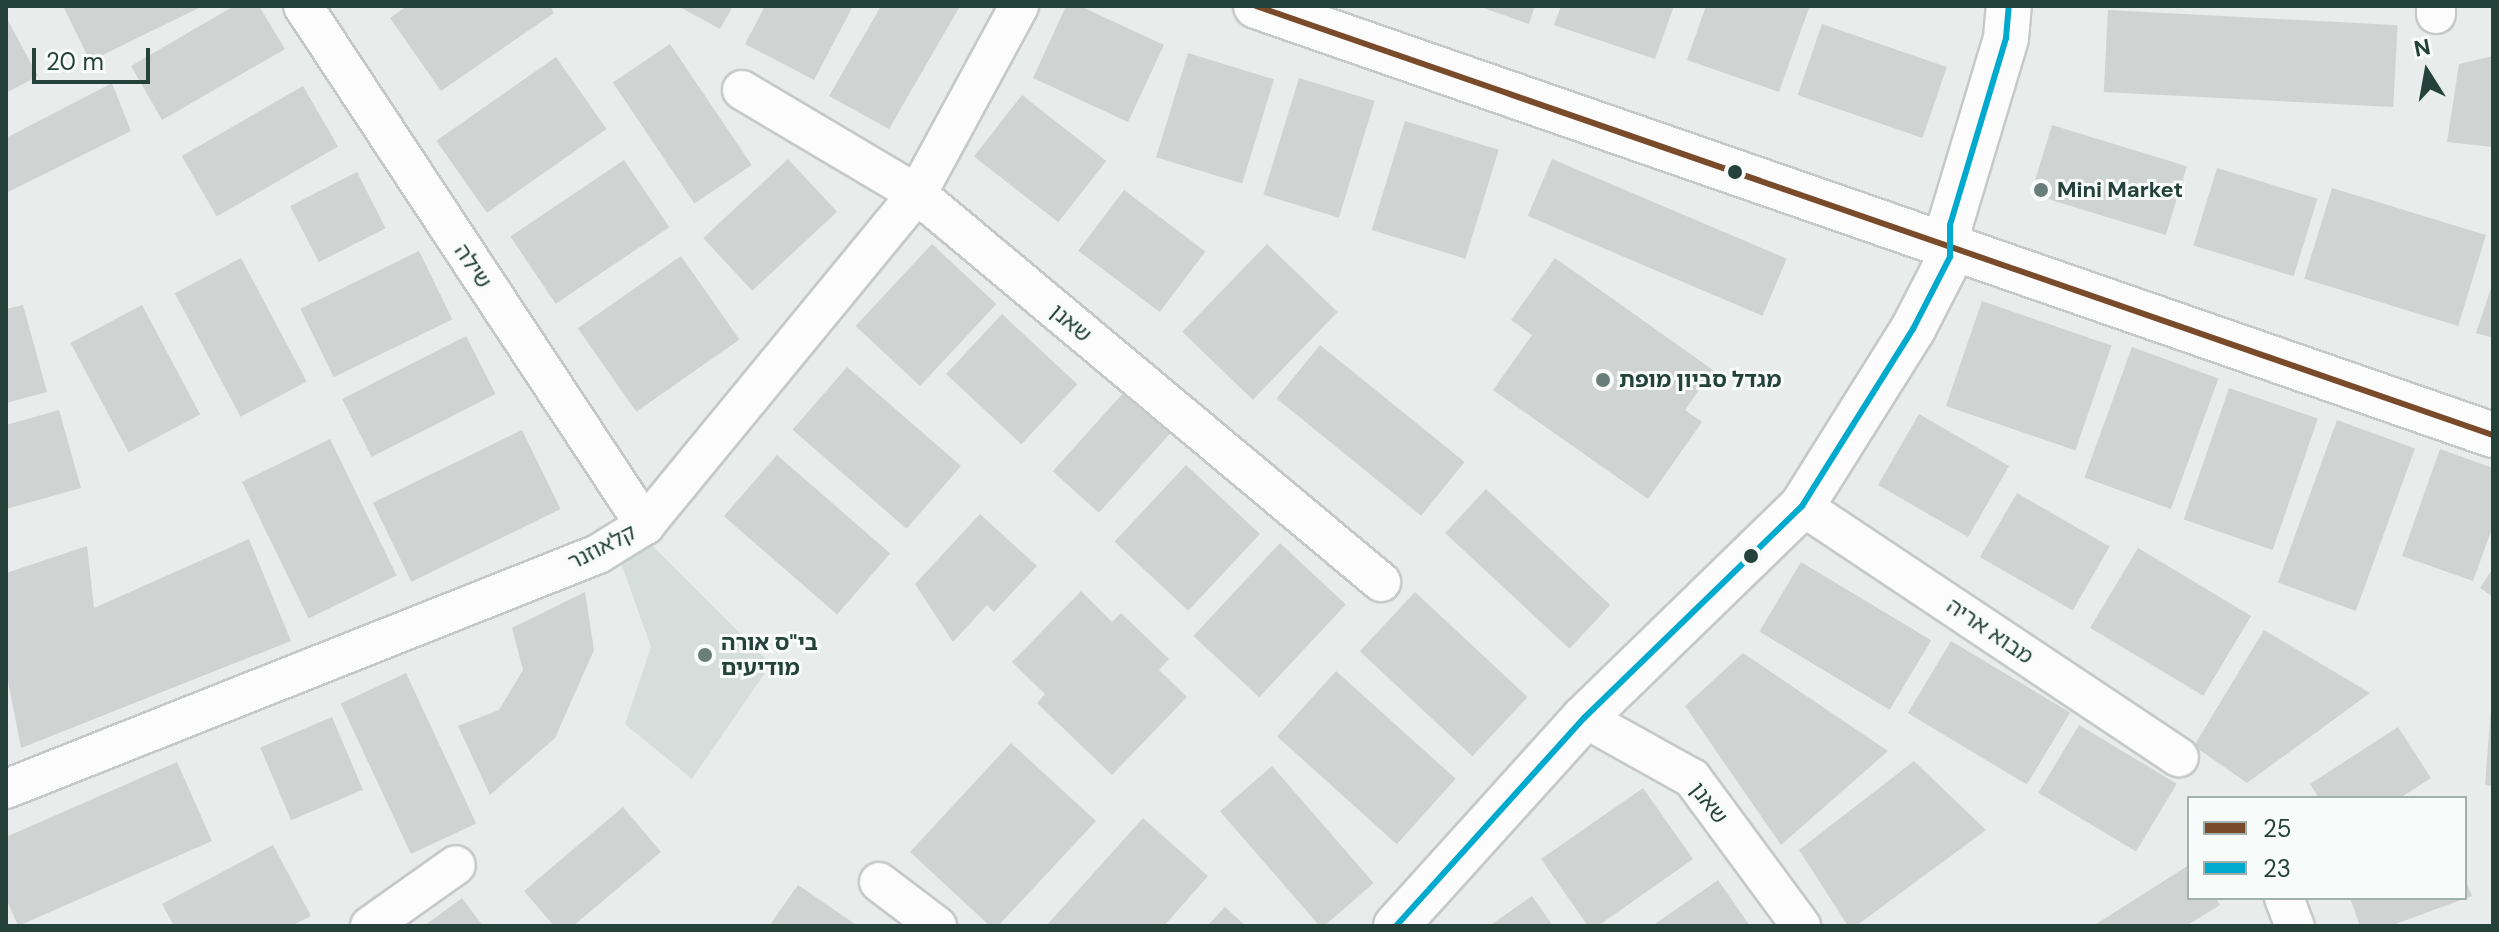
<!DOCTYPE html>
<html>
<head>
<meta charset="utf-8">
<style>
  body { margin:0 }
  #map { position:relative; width:2499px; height:932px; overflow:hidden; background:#e8edeb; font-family:"DM Sans","Noto Sans Hebrew",sans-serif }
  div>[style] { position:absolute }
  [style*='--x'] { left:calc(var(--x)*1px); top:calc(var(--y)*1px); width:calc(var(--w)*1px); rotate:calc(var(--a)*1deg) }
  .built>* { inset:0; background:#d6dedb }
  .building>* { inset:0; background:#cfd4d2; transform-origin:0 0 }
  .roads { filter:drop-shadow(2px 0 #c5cac8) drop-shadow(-2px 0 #c5cac8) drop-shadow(0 2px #c5cac8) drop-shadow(0 -2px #c5cac8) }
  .street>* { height:38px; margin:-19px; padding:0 19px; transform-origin:19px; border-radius:19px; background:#fcfcfc }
  .secondary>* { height:44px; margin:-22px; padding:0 22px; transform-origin:22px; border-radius:22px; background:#fcfcfc }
  .bus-1>* { height:6px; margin:-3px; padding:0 3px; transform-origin:3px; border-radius:3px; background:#7a4b2a }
  .bus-2>* { height:6px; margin:-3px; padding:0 3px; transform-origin:3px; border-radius:3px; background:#00a9ce }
  .dots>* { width:22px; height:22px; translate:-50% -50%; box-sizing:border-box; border:4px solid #f7fbf9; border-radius:50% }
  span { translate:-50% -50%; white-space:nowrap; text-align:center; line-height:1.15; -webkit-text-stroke:6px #f7fbf9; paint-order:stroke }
  .poi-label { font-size:22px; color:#24423a; font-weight:700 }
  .left { translate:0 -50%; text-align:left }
  .street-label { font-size:22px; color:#24423a }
  .frame { position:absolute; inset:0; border:8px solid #24423a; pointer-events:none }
  .legend { position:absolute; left:2187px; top:796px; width:280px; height:104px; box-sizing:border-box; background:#f7fbf9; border:2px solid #a3b1ad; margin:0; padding:10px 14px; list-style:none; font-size:24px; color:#24423a }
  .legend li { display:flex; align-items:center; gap:16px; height:40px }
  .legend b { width:40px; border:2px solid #a3b1ad }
  .north { position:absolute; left:2387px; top:32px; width:80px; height:80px; -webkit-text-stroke:6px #f7fbf9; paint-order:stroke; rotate:349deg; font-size:22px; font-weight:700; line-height:32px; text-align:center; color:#24423a }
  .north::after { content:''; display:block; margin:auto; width:28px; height:36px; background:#24423a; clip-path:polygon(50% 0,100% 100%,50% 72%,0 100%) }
  .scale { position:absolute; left:32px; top:48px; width:118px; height:36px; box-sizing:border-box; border:4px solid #24423a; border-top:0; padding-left:10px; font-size:24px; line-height:28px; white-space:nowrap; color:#24423a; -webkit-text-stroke:6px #f7fbf9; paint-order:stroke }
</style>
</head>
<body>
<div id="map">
  <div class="built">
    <i style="clip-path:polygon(646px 539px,771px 664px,692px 779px,625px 724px,651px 647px,620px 560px)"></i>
  </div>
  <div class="building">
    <i style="clip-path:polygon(63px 6px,203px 6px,90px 61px)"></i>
    <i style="clip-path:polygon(234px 6px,259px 6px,285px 49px,162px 120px,131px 66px)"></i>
    <i style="clip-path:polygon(407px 6px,550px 6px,554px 13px,441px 91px,390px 18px)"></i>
    <i style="clip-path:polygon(678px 6px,733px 6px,720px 29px)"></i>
    <i style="clip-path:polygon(765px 6px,853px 6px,814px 80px,745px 44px)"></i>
    <i style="clip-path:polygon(881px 6px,960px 6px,889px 129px,829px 96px)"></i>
    <i style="clip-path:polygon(1066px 6px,1080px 6px,1164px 45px,1128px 122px,1033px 78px)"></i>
    <i style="clip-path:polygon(1478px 6px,1535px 6px,1529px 24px)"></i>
    <i style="clip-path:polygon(1561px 6px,1674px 6px,1655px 59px,1554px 25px)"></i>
    <i style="clip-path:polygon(1706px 6px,1809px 8px,1779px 92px,1687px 60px)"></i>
    <i style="left:2108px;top:10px;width:290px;height:82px;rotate:3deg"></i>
    <i style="clip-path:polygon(6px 17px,38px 76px,6px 93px)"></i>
    <i style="left:1822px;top:24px;width:132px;height:75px;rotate:19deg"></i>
    <i style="left:670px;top:44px;width:146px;height:69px;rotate:56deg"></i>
    <i style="left:1188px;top:53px;width:90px;height:109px;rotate:17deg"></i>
    <i style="clip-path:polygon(2493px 56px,2493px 147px,2447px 142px,2459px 64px)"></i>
    <i style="left:556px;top:57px;width:88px;height:146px;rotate:55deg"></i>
    <i style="left:1299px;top:78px;width:79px;height:122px;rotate:17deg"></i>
    <i style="clip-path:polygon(112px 83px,131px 131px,6px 193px,6px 138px)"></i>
    <i style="left:303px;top:86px;width:70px;height:140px;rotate:60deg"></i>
    <i style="left:1022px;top:95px;width:107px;height:78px;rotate:38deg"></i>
    <i style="left:1405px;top:121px;width:98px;height:114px;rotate:17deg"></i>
    <i style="left:2052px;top:125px;width:141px;height:72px;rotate:17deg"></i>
    <i style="left:788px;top:159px;width:72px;height:116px;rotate:47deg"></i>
    <i style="left:1552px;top:159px;width:255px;height:62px;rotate:23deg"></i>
    <i style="left:624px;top:160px;width:81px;height:137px;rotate:56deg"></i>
    <i style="left:2217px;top:168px;width:105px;height:81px;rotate:17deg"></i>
    <i style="left:357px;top:172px;width:63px;height:75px;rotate:63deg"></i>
    <i style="left:2332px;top:188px;width:161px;height:95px;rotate:17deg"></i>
    <i style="left:1124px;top:190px;width:102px;height:76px;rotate:37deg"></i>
    <i style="left:932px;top:244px;width:88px;height:112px;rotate:43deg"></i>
    <i style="left:1267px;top:244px;width:98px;height:122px;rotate:44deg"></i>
    <i style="left:419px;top:251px;width:76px;height:132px;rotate:64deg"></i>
    <i style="left:681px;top:256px;width:102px;height:126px;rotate:55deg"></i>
    <i style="left:241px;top:258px;width:140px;height:75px;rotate:62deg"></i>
    <i style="clip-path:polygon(1555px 258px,1713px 370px,1685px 410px,1702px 422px,1648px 499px,1493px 390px,1532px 335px,1511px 320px)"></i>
    <i style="clip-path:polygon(2493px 282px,2493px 338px,2476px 333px)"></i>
    <i style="left:1982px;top:301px;width:137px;height:111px;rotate:19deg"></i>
    <i style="clip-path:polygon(23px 305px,47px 392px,6px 403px,6px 309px)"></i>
    <i style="left:142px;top:305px;width:124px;height:81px;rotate:62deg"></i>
    <i style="left:1002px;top:314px;width:103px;height:82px;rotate:43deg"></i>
    <i style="left:466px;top:336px;width:65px;height:139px;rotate:63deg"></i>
    <i style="left:1320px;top:345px;width:186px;height:69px;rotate:39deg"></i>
    <i style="left:2132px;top:347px;width:92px;height:139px;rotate:20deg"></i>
    <i style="left:847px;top:367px;width:151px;height:83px;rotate:41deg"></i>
    <i style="left:2229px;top:388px;width:94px;height:139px;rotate:19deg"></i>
    <i style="left:1125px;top:391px;width:62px;height:108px;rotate:42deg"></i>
    <i style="clip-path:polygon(59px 410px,81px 488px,6px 509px,6px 425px)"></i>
    <i style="left:1919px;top:414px;width:104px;height:82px;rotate:30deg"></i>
    <i style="left:2337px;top:420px;width:83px;height:173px;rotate:20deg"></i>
    <i style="left:522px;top:430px;width:88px;height:166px;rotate:64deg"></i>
    <i style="left:330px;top:439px;width:152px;height:98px;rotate:64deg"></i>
    <i style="clip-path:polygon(2440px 449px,2493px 468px,2493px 526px,2473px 581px,2402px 556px)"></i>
    <i style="left:777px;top:455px;width:150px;height:81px;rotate:41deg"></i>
    <i style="left:1186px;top:465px;width:101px;height:105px;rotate:43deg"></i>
    <i style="left:1486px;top:489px;width:170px;height:60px;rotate:43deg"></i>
    <i style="left:2017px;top:493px;width:107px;height:74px;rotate:30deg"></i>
    <i style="clip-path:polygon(980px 514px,1037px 566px,994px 612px,987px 605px,953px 642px,915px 584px)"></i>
    <i style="clip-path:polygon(249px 539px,291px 641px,21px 748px,6px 671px,6px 573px,87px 546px,94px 608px)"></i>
    <i style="left:1280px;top:543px;width:90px;height:127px;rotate:43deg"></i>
    <i style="left:2138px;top:548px;width:132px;height:93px;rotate:31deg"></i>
    <i style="left:1801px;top:562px;width:152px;height:81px;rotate:31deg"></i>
    <i style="clip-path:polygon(2493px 568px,2493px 597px,2480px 588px)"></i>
    <i style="clip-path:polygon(1081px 591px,1112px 622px,1121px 613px,1169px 659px,1159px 670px,1187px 697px,1112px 775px,1037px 703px,1045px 694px,1012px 662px)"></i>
    <i style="clip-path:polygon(585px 592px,594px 650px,555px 738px,490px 795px,458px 726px,499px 710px,523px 670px,512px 628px)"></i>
    <i style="left:1415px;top:592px;width:154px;height:81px;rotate:43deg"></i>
    <i style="clip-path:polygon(2264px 630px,2370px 693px,2247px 783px,2194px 746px)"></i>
    <i style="left:1951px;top:641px;width:139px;height:84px;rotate:31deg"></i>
    <i style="clip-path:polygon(1743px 653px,1888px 751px,1781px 845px,1685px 706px)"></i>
    <i style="left:1336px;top:671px;width:161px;height:88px;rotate:42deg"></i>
    <i style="left:406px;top:673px;width:166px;height:72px;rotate:65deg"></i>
    <i style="clip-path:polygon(2491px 708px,2493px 708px,2493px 786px,2485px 785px)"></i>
    <i style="left:332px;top:717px;width:79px;height:78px;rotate:67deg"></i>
    <i style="left:2079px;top:725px;width:114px;height:79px;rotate:31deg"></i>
    <i style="clip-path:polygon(2398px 727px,2431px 778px,2400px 798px,2319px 798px,2310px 784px)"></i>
    <i style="clip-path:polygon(1011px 743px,1096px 821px,998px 926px,990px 926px,910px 852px)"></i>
    <i style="clip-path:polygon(1914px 761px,1986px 830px,1856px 926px,1848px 926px,1799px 850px)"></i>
    <i style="clip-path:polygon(177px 762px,212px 841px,18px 926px,6px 898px,6px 837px)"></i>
    <i style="left:1272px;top:766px;width:155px;height:69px;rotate:49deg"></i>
    <i style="clip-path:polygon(1643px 788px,1693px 859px,1598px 926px,1588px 926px,1541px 859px)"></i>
    <i style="clip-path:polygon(623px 807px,661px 852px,573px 926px,554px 926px,524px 891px)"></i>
    <i style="clip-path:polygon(1143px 818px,1208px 876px,1164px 926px,1046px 926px)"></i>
    <i style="clip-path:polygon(273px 845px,311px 916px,291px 926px,174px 926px,162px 904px)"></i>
    <i style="clip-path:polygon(2189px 865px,2189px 898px,2216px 898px,2220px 905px,2186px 926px,2093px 926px)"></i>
    <i style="clip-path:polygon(2465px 878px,2472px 896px,2390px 926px,2360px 926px,2350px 898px,2465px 898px)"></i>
    <i style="clip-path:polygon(1718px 880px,1750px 926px,1652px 926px)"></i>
    <i style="clip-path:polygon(798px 885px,858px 926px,769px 926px)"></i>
    <i style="clip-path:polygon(1532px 896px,1553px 926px,1489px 926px)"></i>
    <i style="clip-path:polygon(462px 898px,483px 926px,424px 926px)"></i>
    <i style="clip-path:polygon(1225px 907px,1246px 926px,1207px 926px)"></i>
  </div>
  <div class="roads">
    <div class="street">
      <i style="--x:303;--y:6;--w:622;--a:56.62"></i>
      <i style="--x:2436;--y:14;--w:8;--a:-90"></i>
      <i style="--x:742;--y:90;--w:204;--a:30.7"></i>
      <i style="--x:917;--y:194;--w:605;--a:39.9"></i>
      <i style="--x:1802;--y:506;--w:453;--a:33.7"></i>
      <i style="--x:1584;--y:718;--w:124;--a:29.1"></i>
      <i style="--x:1692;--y:778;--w:184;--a:53.6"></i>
      <i style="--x:6;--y:789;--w:637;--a:-21.65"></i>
      <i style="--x:598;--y:554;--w:55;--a:-31.7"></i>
      <i style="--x:645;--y:525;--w:428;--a:-50.6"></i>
      <i style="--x:917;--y:194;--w:214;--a:-61.5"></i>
      <i style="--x:879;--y:882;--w:73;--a:37.2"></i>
      <i style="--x:2284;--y:898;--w:30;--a:69"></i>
      <i style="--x:370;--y:926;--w:105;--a:-35.3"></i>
    </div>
    <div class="secondary">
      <i style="--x:1256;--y:6;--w:1309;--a:19.13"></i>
      <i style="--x:1396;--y:926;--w:280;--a:-47.9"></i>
      <i style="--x:1584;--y:718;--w:304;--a:-44.2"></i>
      <i style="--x:1802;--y:506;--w:209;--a:-57.9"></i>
      <i style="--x:1913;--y:329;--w:81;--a:-62.8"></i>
      <i style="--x:1950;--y:257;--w:32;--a:-90"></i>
      <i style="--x:1950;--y:225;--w:195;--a:-73.3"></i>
      <i style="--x:2006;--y:38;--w:32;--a:-85"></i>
    </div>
  </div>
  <div class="bus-1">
    <i style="--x:1256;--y:6;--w:1309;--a:19.13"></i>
  </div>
  <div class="bus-2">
    <i style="--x:1396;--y:926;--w:280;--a:-47.9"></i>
    <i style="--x:1584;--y:718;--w:304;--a:-44.2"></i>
    <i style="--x:1802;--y:506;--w:209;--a:-57.9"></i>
    <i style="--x:1913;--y:329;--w:81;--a:-62.8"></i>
    <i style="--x:1950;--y:257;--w:32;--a:-90"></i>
    <i style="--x:1950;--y:225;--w:195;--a:-73.3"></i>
    <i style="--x:2006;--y:38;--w:32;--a:-85"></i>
  </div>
  <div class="dots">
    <i style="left:1735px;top:172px;background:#24423a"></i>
    <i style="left:2041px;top:190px;background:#697e78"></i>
    <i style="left:1603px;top:380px;background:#697e78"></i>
    <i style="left:1751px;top:556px;background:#24423a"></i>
    <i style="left:705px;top:655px;background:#697e78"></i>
  </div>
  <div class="poi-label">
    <span class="left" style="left:2057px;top:190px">Mini Market</span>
    <span class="left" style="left:1619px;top:380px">מגדל סביון מופת</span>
    <span class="left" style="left:721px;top:655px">בי"ס אורה<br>מודיעים</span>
  </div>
  <div class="street-label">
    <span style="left:473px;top:266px;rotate:56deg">שילה</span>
    <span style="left:1071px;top:323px;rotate:40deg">שאנן</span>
    <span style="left:602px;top:547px;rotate:-27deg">קלאוזנר</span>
    <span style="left:1990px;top:631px;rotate:34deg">מבוא אריה</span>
    <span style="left:1709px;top:803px;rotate:52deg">שאנן</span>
  </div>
  <div class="frame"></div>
  <ul class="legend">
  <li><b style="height:10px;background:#7a4b2a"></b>25</li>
  <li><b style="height:10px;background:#00a9ce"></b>23</li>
  </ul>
  <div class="north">N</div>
  <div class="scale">20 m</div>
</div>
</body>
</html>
